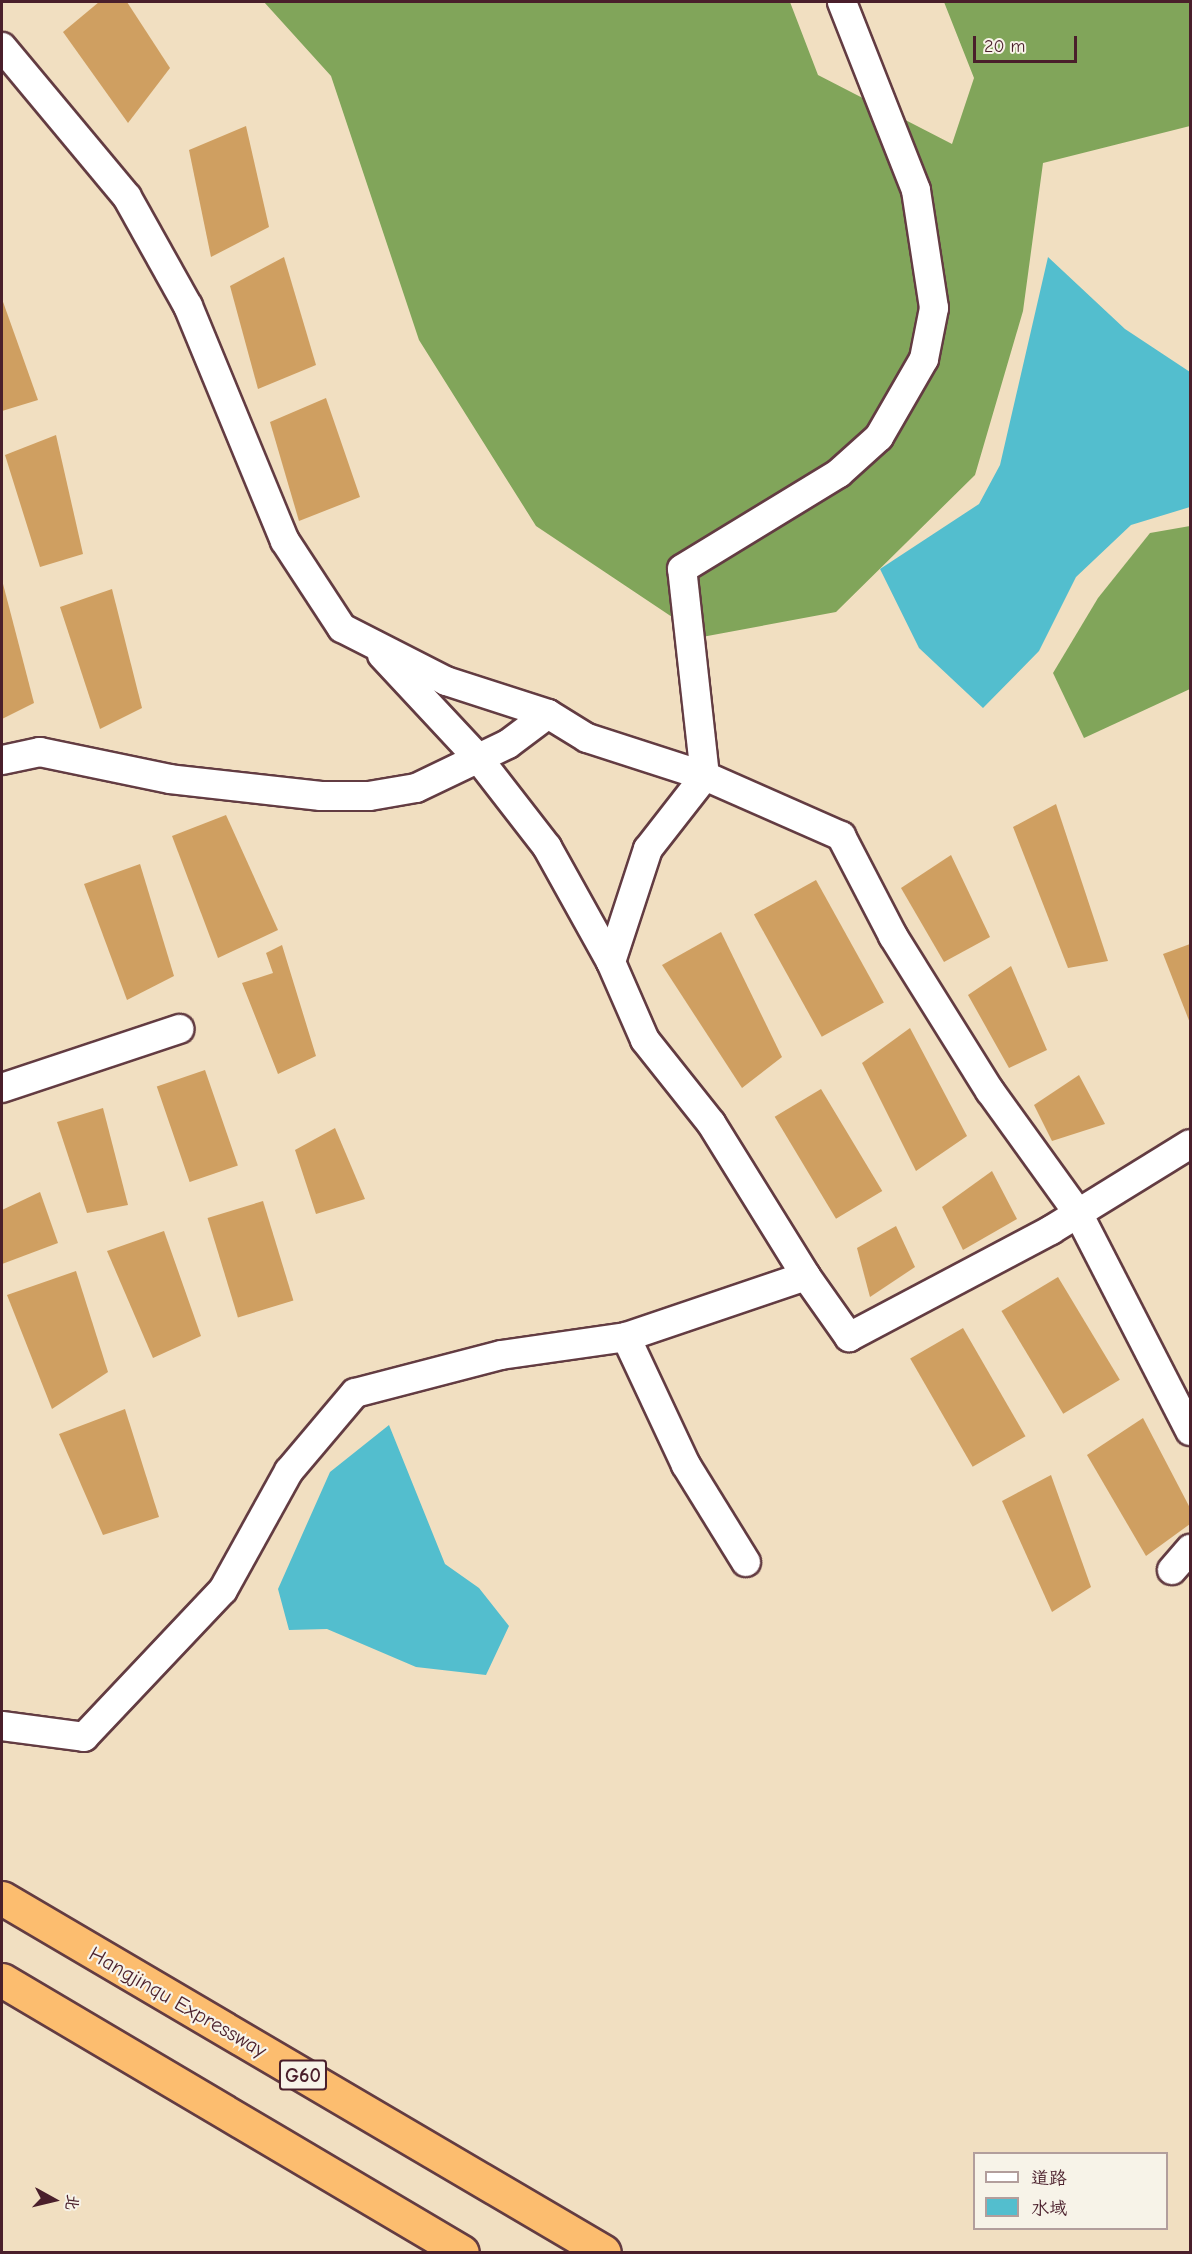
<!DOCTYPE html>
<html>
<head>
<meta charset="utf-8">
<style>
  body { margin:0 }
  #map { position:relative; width:1192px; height:2254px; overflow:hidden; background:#f1dfc1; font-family:"Comic Neue","LXGW WenKai TC",sans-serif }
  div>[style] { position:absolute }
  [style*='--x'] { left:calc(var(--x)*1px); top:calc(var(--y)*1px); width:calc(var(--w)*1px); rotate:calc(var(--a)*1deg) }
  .forest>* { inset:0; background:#81a55a }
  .water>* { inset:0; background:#53bece }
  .building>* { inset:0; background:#cf9f61; transform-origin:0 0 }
  .roads { filter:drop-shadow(2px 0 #633c42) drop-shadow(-2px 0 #633c42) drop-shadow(0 2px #633c42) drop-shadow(0 -2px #633c42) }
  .minor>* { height:28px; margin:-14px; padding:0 14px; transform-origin:14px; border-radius:14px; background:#fff }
  .motorway>* { height:33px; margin:-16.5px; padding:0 16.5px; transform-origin:16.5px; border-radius:16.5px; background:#fcbd6f }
  span { translate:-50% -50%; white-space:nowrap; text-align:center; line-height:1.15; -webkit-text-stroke:4.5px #f7f3e8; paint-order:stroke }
  .shield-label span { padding:2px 4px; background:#f7f3e8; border:2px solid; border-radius:4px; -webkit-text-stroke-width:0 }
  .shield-label { font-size:20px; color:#4a1f2b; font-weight:700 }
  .street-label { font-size:21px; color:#4a1f2b }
  .frame { position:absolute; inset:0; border:3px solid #4a1f2b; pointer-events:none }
  .legend { position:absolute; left:973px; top:2152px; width:195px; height:78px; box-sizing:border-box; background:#f7f3e8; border:2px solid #b29e9c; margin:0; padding:8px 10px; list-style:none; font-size:18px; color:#4a1f2b }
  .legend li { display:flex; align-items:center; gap:12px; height:30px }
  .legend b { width:30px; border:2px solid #b29e9c }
  .north { position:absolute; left:24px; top:2170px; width:60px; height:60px; -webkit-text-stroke:4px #f7f3e8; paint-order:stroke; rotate:98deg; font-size:16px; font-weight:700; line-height:24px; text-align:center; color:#4a1f2b }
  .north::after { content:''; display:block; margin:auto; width:21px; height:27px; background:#4a1f2b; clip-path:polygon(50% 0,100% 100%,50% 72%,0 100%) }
  .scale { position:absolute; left:973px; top:36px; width:104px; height:27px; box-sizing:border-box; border:3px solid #4a1f2b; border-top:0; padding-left:8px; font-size:18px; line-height:21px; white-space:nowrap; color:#4a1f2b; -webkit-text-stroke:4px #f7f3e8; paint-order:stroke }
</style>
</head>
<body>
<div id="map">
  <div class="forest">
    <i style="clip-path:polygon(264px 2px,790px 2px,818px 75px,952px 144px,974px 78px,944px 2px,1190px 2px,1190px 126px,1043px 163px,1023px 311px,975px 475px,836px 612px,702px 637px,536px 526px,419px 340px,331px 76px)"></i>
    <i style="clip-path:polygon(1190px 526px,1190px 689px,1084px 738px,1053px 673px,1098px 598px,1150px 533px)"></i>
  </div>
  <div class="water">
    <i style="clip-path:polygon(1048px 257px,1125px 329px,1190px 372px,1190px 507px,1131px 525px,1076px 577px,1039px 651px,983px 708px,919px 648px,880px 569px,979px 504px,1000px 465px)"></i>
    <i style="clip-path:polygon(389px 1425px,445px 1564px,479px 1588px,509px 1626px,486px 1675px,416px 1667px,327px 1629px,289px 1630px,278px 1589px,330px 1472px)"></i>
  </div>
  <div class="building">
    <i style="clip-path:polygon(99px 2px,127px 2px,170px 68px,128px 123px,63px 32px)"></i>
    <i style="clip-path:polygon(246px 126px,269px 227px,211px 257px,189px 150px)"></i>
    <i style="clip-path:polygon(284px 257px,316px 365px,258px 389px,230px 286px)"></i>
    <i style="clip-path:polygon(2px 299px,38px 400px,2px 411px)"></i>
    <i style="clip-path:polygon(326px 398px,360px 497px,299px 521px,270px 422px)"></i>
    <i style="clip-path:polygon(56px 435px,83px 554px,40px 567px,5px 455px)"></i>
    <i style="clip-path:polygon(2px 580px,34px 703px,2px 719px)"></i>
    <i style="clip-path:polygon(112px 589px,142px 708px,100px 729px,60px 607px)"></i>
    <i style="clip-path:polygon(1056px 804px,1108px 961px,1068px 968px,1013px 827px)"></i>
    <i style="clip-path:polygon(226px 815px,278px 930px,218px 958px,172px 836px)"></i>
    <i style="clip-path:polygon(951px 855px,990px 937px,944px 962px,901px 888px)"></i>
    <i style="clip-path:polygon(140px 864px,174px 976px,127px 1000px,84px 884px)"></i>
    <i style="left:816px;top:880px;width:140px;height:71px;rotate:61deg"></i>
    <i style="clip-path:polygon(721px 932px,782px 1057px,742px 1088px,662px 965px)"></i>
    <i style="clip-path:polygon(1190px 944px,1190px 1023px,1163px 954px)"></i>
    <i style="clip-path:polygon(282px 945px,316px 1056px,278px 1074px,242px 983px,273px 973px,266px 953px)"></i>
    <i style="clip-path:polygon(1011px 966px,1047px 1050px,1009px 1068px,968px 995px)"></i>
    <i style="clip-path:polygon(910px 1028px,967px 1136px,916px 1171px,862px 1063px)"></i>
    <i style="left:205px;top:1070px;width:101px;height:51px;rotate:71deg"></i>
    <i style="clip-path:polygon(1079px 1075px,1105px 1124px,1052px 1141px,1034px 1105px)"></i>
    <i style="left:821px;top:1089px;width:119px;height:54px;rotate:59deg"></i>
    <i style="clip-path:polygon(103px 1108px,128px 1205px,87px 1213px,57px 1122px)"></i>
    <i style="clip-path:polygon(335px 1128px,365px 1199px,316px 1214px,295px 1150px)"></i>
    <i style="clip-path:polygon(992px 1171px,1017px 1219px,963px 1250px,942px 1207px)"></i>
    <i style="clip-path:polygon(40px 1192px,58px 1243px,2px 1264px,2px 1210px)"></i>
    <i style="left:263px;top:1201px;width:104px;height:58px;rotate:73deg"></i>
    <i style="clip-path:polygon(896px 1226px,915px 1267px,870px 1297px,857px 1248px)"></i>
    <i style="clip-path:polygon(164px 1231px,201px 1336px,153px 1358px,107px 1251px)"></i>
    <i style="clip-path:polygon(76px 1271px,108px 1372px,52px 1409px,7px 1295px)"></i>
    <i style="left:1058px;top:1277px;width:120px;height:66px;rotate:59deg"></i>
    <i style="left:963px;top:1328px;width:125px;height:61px;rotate:60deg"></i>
    <i style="clip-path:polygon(125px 1409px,159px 1517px,103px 1535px,59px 1434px)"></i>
    <i style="clip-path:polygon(1143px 1418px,1190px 1508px,1190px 1524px,1146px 1556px,1087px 1455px)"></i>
    <i style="clip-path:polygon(1051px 1475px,1091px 1587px,1052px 1612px,1002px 1501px)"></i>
  </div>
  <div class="roads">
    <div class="minor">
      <i style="--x:2;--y:47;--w:195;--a:50.2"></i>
      <i style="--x:127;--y:197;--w:125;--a:60.8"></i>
      <i style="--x:188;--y:306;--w:254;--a:67.6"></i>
      <i style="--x:285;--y:541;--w:104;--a:56.8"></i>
      <i style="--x:342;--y:628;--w:117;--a:27"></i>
      <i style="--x:446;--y:681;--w:107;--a:17.9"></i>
      <i style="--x:548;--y:714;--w:50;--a:143.1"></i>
      <i style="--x:508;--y:744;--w:102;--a:154.4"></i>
      <i style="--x:416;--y:788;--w:48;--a:170.3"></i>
      <i style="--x:369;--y:796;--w:48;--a:180"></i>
      <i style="--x:321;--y:796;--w:152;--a:-173.6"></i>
      <i style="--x:170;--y:779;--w:133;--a:-168.3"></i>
      <i style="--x:40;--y:752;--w:39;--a:168"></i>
      <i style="--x:382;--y:655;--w:141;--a:47"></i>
      <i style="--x:478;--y:758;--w:113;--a:52.2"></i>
      <i style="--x:547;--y:847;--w:132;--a:60.9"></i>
      <i style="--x:548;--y:714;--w:46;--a:31.6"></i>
      <i style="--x:587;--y:738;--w:124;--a:17.9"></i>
      <i style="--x:705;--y:776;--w:149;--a:23.8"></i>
      <i style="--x:841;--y:836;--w:113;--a:62.5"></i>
      <i style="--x:893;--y:936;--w:183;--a:58"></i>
      <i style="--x:990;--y:1091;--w:150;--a:54.2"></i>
      <i style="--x:1078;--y:1213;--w:245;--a:62.8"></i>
      <i style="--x:2;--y:1088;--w:187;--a:-18.4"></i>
      <i style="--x:806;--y:1276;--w:180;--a:-121.8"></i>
      <i style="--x:711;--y:1123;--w:106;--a:-128.5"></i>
      <i style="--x:645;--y:1040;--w:85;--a:-113.6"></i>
      <i style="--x:611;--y:962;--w:119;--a:-71.9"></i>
      <i style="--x:648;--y:849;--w:93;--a:-52"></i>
      <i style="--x:705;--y:776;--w:208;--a:-96.3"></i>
      <i style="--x:682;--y:569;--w:184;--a:-31.4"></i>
      <i style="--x:839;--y:473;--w:54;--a:-42"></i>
      <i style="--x:879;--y:437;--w:90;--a:-60"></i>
      <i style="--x:924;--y:359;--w:52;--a:-78.9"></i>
      <i style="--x:934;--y:308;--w:119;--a:-98.7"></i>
      <i style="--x:916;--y:190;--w:202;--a:-111.5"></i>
      <i style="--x:626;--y:1337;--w:190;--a:-18.7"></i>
      <i style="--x:806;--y:1276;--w:75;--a:54.8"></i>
      <i style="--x:849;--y:1337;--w:229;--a:-27.9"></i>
      <i style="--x:1051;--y:1230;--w:163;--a:-31.7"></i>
      <i style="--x:1172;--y:1570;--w:28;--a:-49"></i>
      <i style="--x:2;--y:1726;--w:83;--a:7.6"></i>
      <i style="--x:84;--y:1737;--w:202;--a:-46.6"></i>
      <i style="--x:223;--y:1590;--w:136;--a:-61"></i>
      <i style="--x:289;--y:1471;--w:102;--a:-49.8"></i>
      <i style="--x:355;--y:1393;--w:151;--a:-14.6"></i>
      <i style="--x:501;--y:1355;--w:126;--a:-8.2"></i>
      <i style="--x:626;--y:1337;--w:141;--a:64.9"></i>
      <i style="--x:686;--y:1465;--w:114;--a:58.3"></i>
    </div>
    <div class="motorway">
      <i style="--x:2;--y:1898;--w:698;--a:30.46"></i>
      <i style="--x:2;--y:1980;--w:534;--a:30.6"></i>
    </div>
  </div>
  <div class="shield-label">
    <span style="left:303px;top:2075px">G60</span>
  </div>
  <div class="street-label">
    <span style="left:178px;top:2002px;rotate:30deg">Hangjinqu Expressway</span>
  </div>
  <div class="frame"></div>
  <ul class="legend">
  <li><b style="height:8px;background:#fff"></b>道路</li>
  <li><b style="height:16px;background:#53bece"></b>水域</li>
  </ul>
  <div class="north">北</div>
  <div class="scale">20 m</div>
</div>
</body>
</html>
